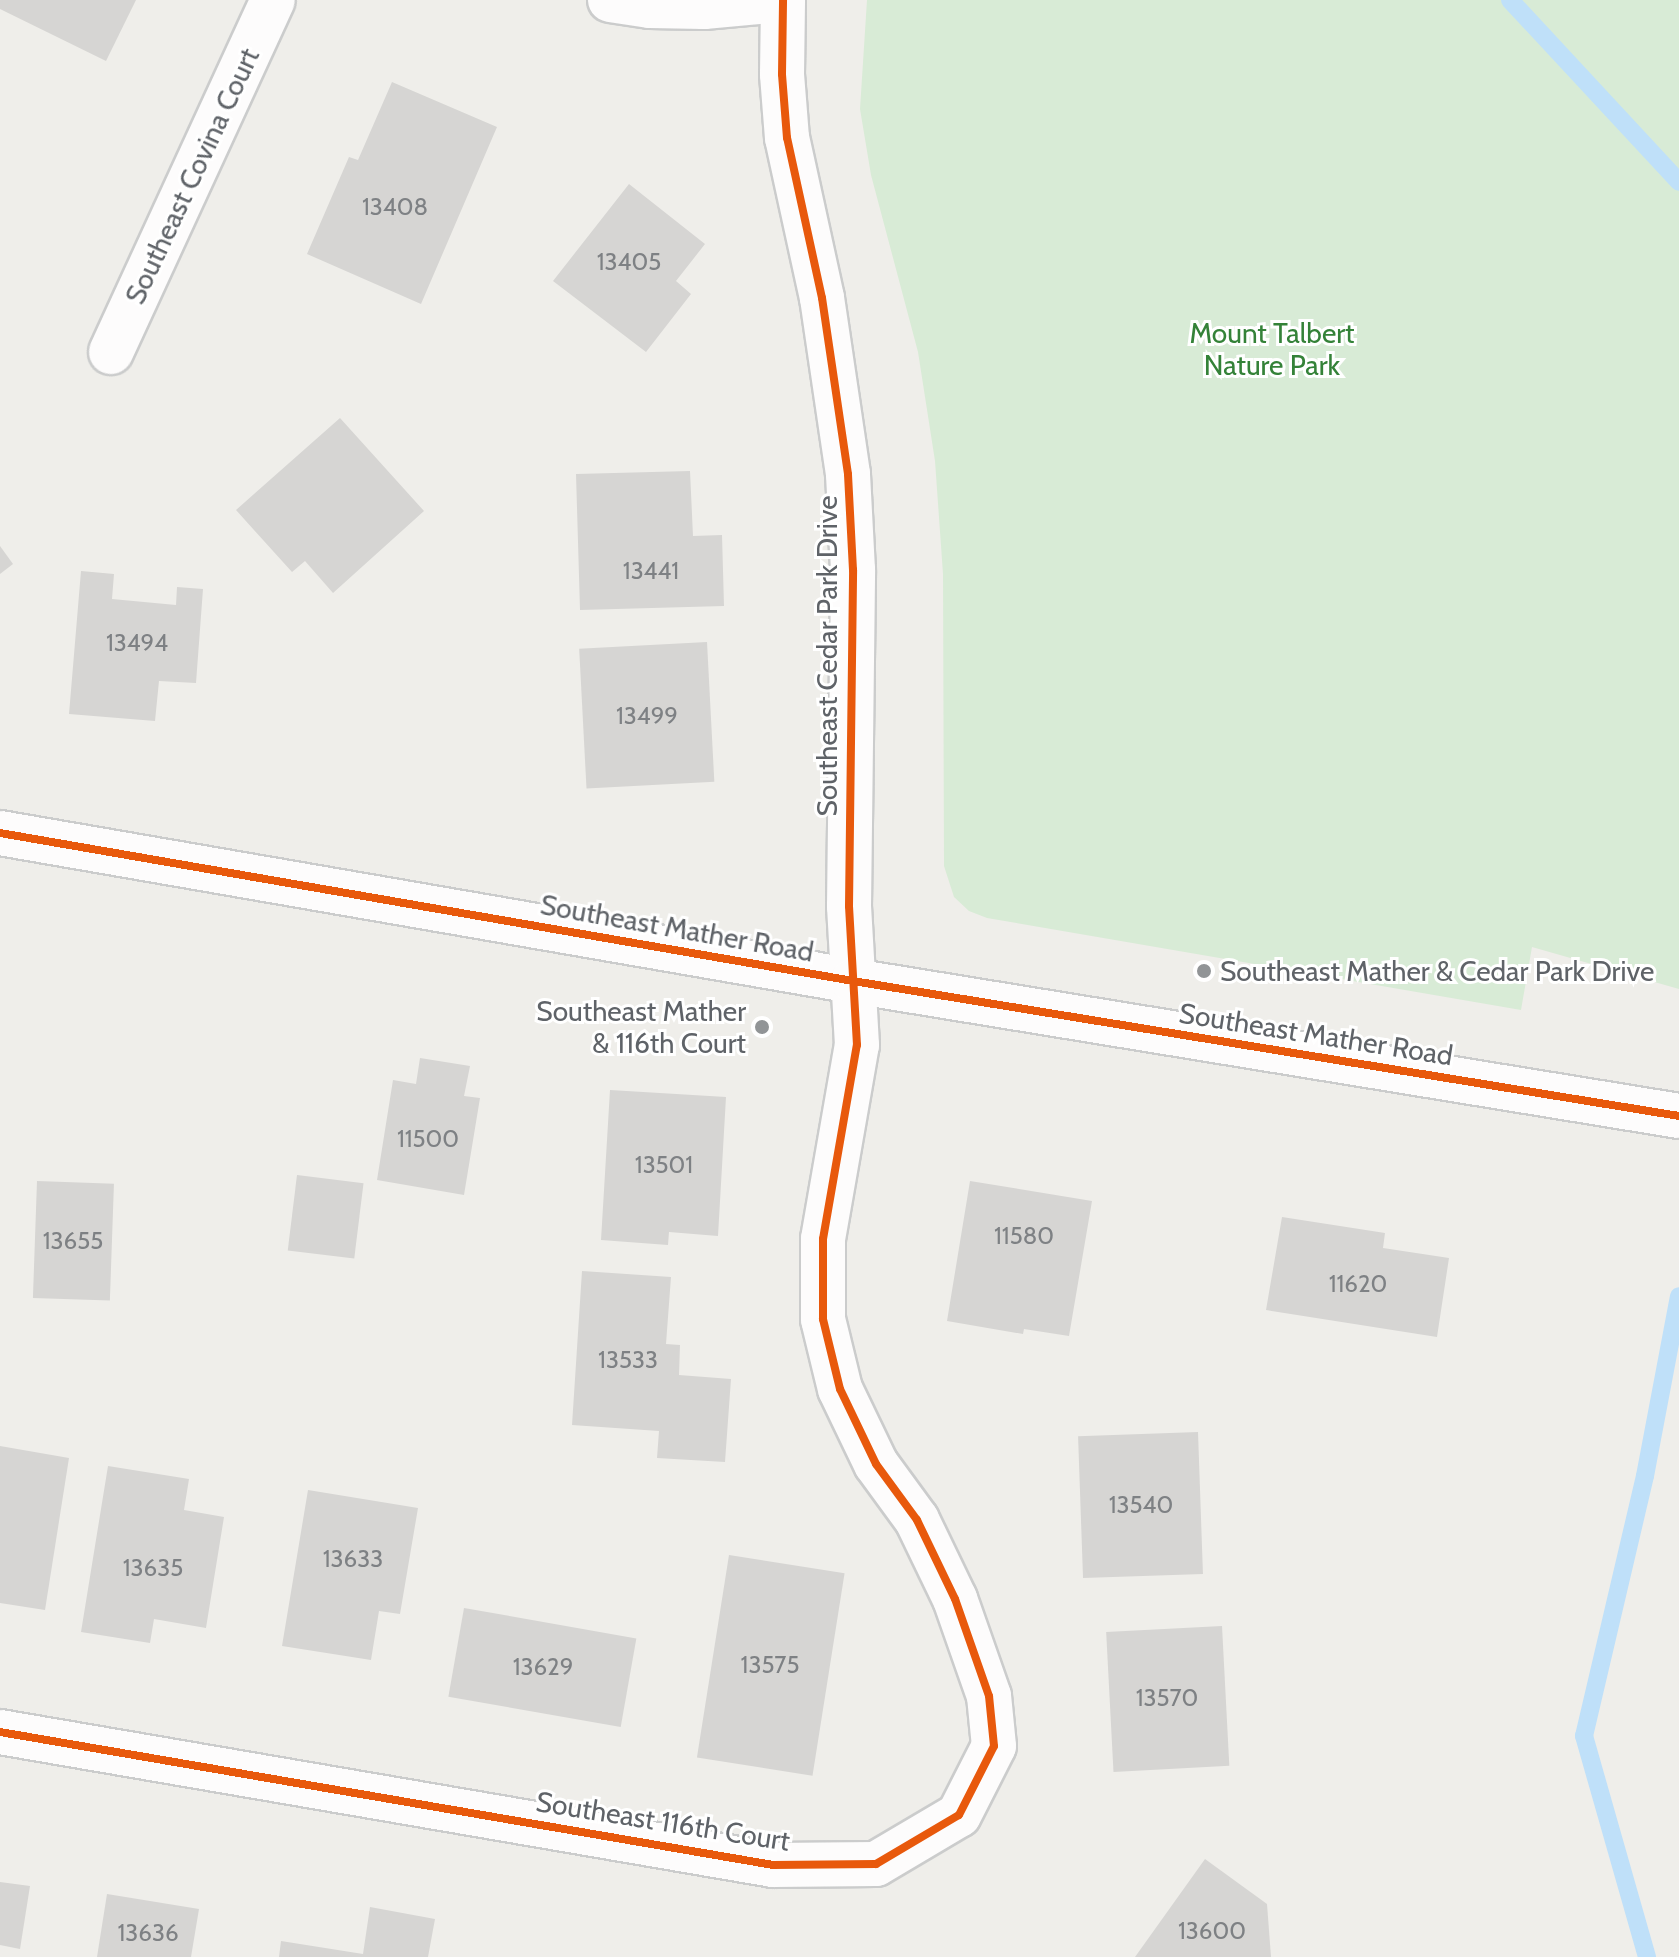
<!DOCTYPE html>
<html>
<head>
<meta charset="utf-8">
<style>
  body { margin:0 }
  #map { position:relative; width:1679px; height:1957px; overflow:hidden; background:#efeeea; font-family:Cabin,sans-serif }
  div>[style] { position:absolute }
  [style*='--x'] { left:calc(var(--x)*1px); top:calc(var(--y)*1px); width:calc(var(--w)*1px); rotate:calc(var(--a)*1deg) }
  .green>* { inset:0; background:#d8ebd6 }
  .stream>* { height:18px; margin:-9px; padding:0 9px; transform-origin:9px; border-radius:9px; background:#bfe0f9 }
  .building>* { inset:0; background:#d6d5d3; transform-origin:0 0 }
  .roads { filter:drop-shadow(2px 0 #cbcccc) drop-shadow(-2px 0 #cbcccc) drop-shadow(0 2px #cbcccc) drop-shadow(0 -2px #cbcccc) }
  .street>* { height:44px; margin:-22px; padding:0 22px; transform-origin:22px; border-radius:22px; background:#fdfcfc }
  .secondary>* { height:44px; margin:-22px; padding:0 22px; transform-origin:22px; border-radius:22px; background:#fdfcfc }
  .cycleway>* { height:8px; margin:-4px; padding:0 4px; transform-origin:4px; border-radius:4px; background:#e8590c }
  .dots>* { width:22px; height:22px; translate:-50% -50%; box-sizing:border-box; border:4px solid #fff; border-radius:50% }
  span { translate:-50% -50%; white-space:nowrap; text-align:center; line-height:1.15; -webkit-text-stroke:6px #fff; paint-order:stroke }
  .number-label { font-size:24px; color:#7e8184 }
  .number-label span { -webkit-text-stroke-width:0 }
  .street-label { font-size:28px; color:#5f6368 }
  .park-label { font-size:28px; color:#348238 }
  .poi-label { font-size:28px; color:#5f6368 }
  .left { translate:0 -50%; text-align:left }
  .right { translate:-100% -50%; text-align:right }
</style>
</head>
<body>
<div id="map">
  <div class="green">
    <i style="clip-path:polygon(867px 0,1679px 0,1679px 989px,1532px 947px,1521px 1010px,987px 918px,969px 911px,954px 897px,944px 866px,943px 574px,935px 461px,918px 352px,871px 175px,860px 109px)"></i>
  </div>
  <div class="stream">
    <i style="--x:1510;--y:0;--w:248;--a:47.1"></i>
    <i style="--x:1647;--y:1957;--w:230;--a:-105.9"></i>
    <i style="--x:1584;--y:1736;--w:267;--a:-76.8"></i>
    <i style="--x:1645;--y:1476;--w:183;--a:-79.3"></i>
  </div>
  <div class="building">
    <i style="clip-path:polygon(0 0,136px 0,106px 61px,0 9px)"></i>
    <i style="clip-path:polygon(392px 82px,497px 127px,421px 304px,307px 254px,349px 157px,358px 160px)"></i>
    <i style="clip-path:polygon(629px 184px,705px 244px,676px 281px,691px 294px,646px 352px,553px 281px)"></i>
    <i style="clip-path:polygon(340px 418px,424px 511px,333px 593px,305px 561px,292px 572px,236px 510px)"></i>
    <i style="clip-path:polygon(690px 471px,693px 536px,722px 535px,724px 606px,580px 610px,576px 474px)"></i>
    <i style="clip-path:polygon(0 546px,13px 564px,0 574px)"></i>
    <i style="clip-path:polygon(81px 571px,114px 574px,112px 599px,176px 605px,177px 587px,203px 589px,196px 683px,159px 681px,155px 721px,69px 714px)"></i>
    <i style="left:707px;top:642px;width:140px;height:128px;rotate:87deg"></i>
    <i style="clip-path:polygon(420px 1058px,470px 1066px,464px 1096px,480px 1098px,464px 1195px,377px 1180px,393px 1080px,416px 1084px)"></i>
    <i style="clip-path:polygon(610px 1090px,726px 1097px,718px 1236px,669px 1232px,668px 1245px,601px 1240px)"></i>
    <i style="left:297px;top:1175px;width:67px;height:76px;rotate:7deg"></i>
    <i style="left:37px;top:1181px;width:77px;height:117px;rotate:2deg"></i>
    <i style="clip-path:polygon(970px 1181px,1092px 1201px,1069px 1336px,1024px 1329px,1023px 1334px,947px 1321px)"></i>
    <i style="clip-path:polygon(1282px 1217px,1385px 1233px,1383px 1248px,1449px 1258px,1437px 1337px,1266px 1310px)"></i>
    <i style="clip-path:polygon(582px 1271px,671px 1277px,666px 1344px,680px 1345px,679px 1375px,731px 1379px,725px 1462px,657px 1458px,659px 1431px,572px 1425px)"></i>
    <i style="left:1198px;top:1432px;width:142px;height:120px;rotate:88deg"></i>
    <i style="clip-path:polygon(0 1446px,69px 1458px,45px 1610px,0 1603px)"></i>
    <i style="clip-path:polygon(108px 1466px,189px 1479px,184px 1510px,224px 1517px,206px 1628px,154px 1619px,150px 1643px,81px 1632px)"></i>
    <i style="clip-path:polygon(308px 1490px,418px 1508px,400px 1614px,379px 1611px,371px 1660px,282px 1646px)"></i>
    <i style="left:729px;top:1555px;width:117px;height:205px;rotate:9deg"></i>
    <i style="left:464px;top:1608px;width:175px;height:90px;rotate:10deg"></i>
    <i style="left:1222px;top:1626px;width:140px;height:116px;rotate:87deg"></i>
    <i style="clip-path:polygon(1205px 1859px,1267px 1904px,1271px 1957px,1135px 1957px)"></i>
    <i style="clip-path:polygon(0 1882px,30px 1886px,20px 1949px,0 1945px)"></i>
    <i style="clip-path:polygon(107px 1894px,199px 1909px,191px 1957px,97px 1957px)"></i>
    <i style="clip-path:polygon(370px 1907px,435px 1919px,428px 1957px,279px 1957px,281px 1941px,363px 1954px)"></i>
  </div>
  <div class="roads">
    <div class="street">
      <i style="--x:610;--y:0;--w:40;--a:8.5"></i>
      <i style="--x:650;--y:6;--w:54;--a:1.1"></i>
      <i style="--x:704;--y:7;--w:76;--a:-5.3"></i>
      <i style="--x:111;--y:352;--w:387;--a:-65.3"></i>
      <i style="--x:0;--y:1732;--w:784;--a:9.76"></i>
      <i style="--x:773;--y:1865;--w:103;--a:-0.6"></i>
      <i style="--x:876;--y:1864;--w:96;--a:-30.6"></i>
      <i style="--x:959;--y:1815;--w:77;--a:-63.1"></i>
      <i style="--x:994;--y:1746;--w:50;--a:-95.7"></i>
      <i style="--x:989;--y:1696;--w:103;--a:-109.3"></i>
      <i style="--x:955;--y:1599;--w:88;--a:-115.7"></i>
      <i style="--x:917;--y:1520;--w:69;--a:-126.2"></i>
      <i style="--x:876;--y:1464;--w:83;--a:-115.6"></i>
      <i style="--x:840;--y:1389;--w:72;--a:-103.7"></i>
      <i style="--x:823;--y:1319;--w:80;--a:-90"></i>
      <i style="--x:823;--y:1239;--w:197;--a:-80.1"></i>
      <i style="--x:857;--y:1045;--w:139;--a:-93.3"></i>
      <i style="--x:849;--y:906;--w:336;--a:-89.3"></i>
      <i style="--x:853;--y:570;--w:96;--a:-93"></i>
      <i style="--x:848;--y:474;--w:178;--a:-98.4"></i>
      <i style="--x:822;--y:298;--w:164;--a:-102.3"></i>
      <i style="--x:787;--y:138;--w:64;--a:-94.5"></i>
      <i style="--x:782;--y:74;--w:74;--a:-89.2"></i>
    </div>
    <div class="secondary">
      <i style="--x:0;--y:833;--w:866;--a:9.84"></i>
      <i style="--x:853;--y:981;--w:837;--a:9.28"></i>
    </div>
  </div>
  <div class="cycleway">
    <i style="--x:0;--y:833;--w:866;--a:9.84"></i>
    <i style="--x:853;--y:981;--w:837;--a:9.28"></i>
    <i style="--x:0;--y:1732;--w:784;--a:9.76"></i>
    <i style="--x:773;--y:1865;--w:103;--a:-0.6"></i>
    <i style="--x:876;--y:1864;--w:96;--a:-30.6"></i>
    <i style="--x:959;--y:1815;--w:77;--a:-63.1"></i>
    <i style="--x:994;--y:1746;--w:50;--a:-95.7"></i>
    <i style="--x:989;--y:1696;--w:103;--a:-109.3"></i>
    <i style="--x:955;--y:1599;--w:88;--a:-115.7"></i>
    <i style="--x:917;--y:1520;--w:69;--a:-126.2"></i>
    <i style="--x:876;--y:1464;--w:83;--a:-115.6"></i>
    <i style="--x:840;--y:1389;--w:72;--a:-103.7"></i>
    <i style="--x:823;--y:1319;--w:80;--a:-90"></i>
    <i style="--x:823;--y:1239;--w:197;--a:-80.1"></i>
    <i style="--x:857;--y:1045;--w:139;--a:-93.3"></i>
    <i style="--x:849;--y:906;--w:336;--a:-89.3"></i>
    <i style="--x:853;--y:570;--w:96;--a:-93"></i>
    <i style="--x:848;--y:474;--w:178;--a:-98.4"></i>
    <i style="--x:822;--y:298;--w:164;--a:-102.3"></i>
    <i style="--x:787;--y:138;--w:64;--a:-94.5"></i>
    <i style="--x:782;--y:74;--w:74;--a:-89.2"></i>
  </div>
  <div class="dots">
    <i style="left:1204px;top:971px;background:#919496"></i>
    <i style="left:762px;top:1027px;background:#919496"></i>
  </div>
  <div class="number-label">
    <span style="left:395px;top:207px">13408</span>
    <span style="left:629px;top:262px">13405</span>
    <span style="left:651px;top:571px">13441</span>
    <span style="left:137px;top:643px">13494</span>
    <span style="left:647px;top:716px">13499</span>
    <span style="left:428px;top:1139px">11500</span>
    <span style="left:664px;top:1165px">13501</span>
    <span style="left:1024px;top:1236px">11580</span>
    <span style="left:73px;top:1241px">13655</span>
    <span style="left:1358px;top:1284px">11620</span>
    <span style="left:628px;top:1360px">13533</span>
    <span style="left:1141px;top:1505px">13540</span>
    <span style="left:353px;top:1559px">13633</span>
    <span style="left:153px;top:1568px">13635</span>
    <span style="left:770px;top:1665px">13575</span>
    <span style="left:543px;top:1667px">13629</span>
    <span style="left:1167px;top:1698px">13570</span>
    <span style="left:1212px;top:1931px">13600</span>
    <span style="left:148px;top:1933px">13636</span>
  </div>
  <div class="street-label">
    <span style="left:192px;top:176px;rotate:-65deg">Southeast Covina Court</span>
    <span style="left:827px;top:656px;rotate:-90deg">Southeast Cedar Park Drive</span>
    <span style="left:677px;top:928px;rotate:10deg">Southeast Mather Road</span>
    <span style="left:1316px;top:1034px;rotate:9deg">Southeast Mather Road</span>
    <span style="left:663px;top:1821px;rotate:9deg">Southeast 116th Court</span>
  </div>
  <div class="park-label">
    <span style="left:1272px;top:349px">Mount Talbert<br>Nature Park</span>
  </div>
  <div class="poi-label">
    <span class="left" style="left:1220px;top:971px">Southeast Mather &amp; Cedar Park Drive</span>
    <span class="right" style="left:746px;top:1027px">Southeast Mather<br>&amp; 116th Court</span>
  </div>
</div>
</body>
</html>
